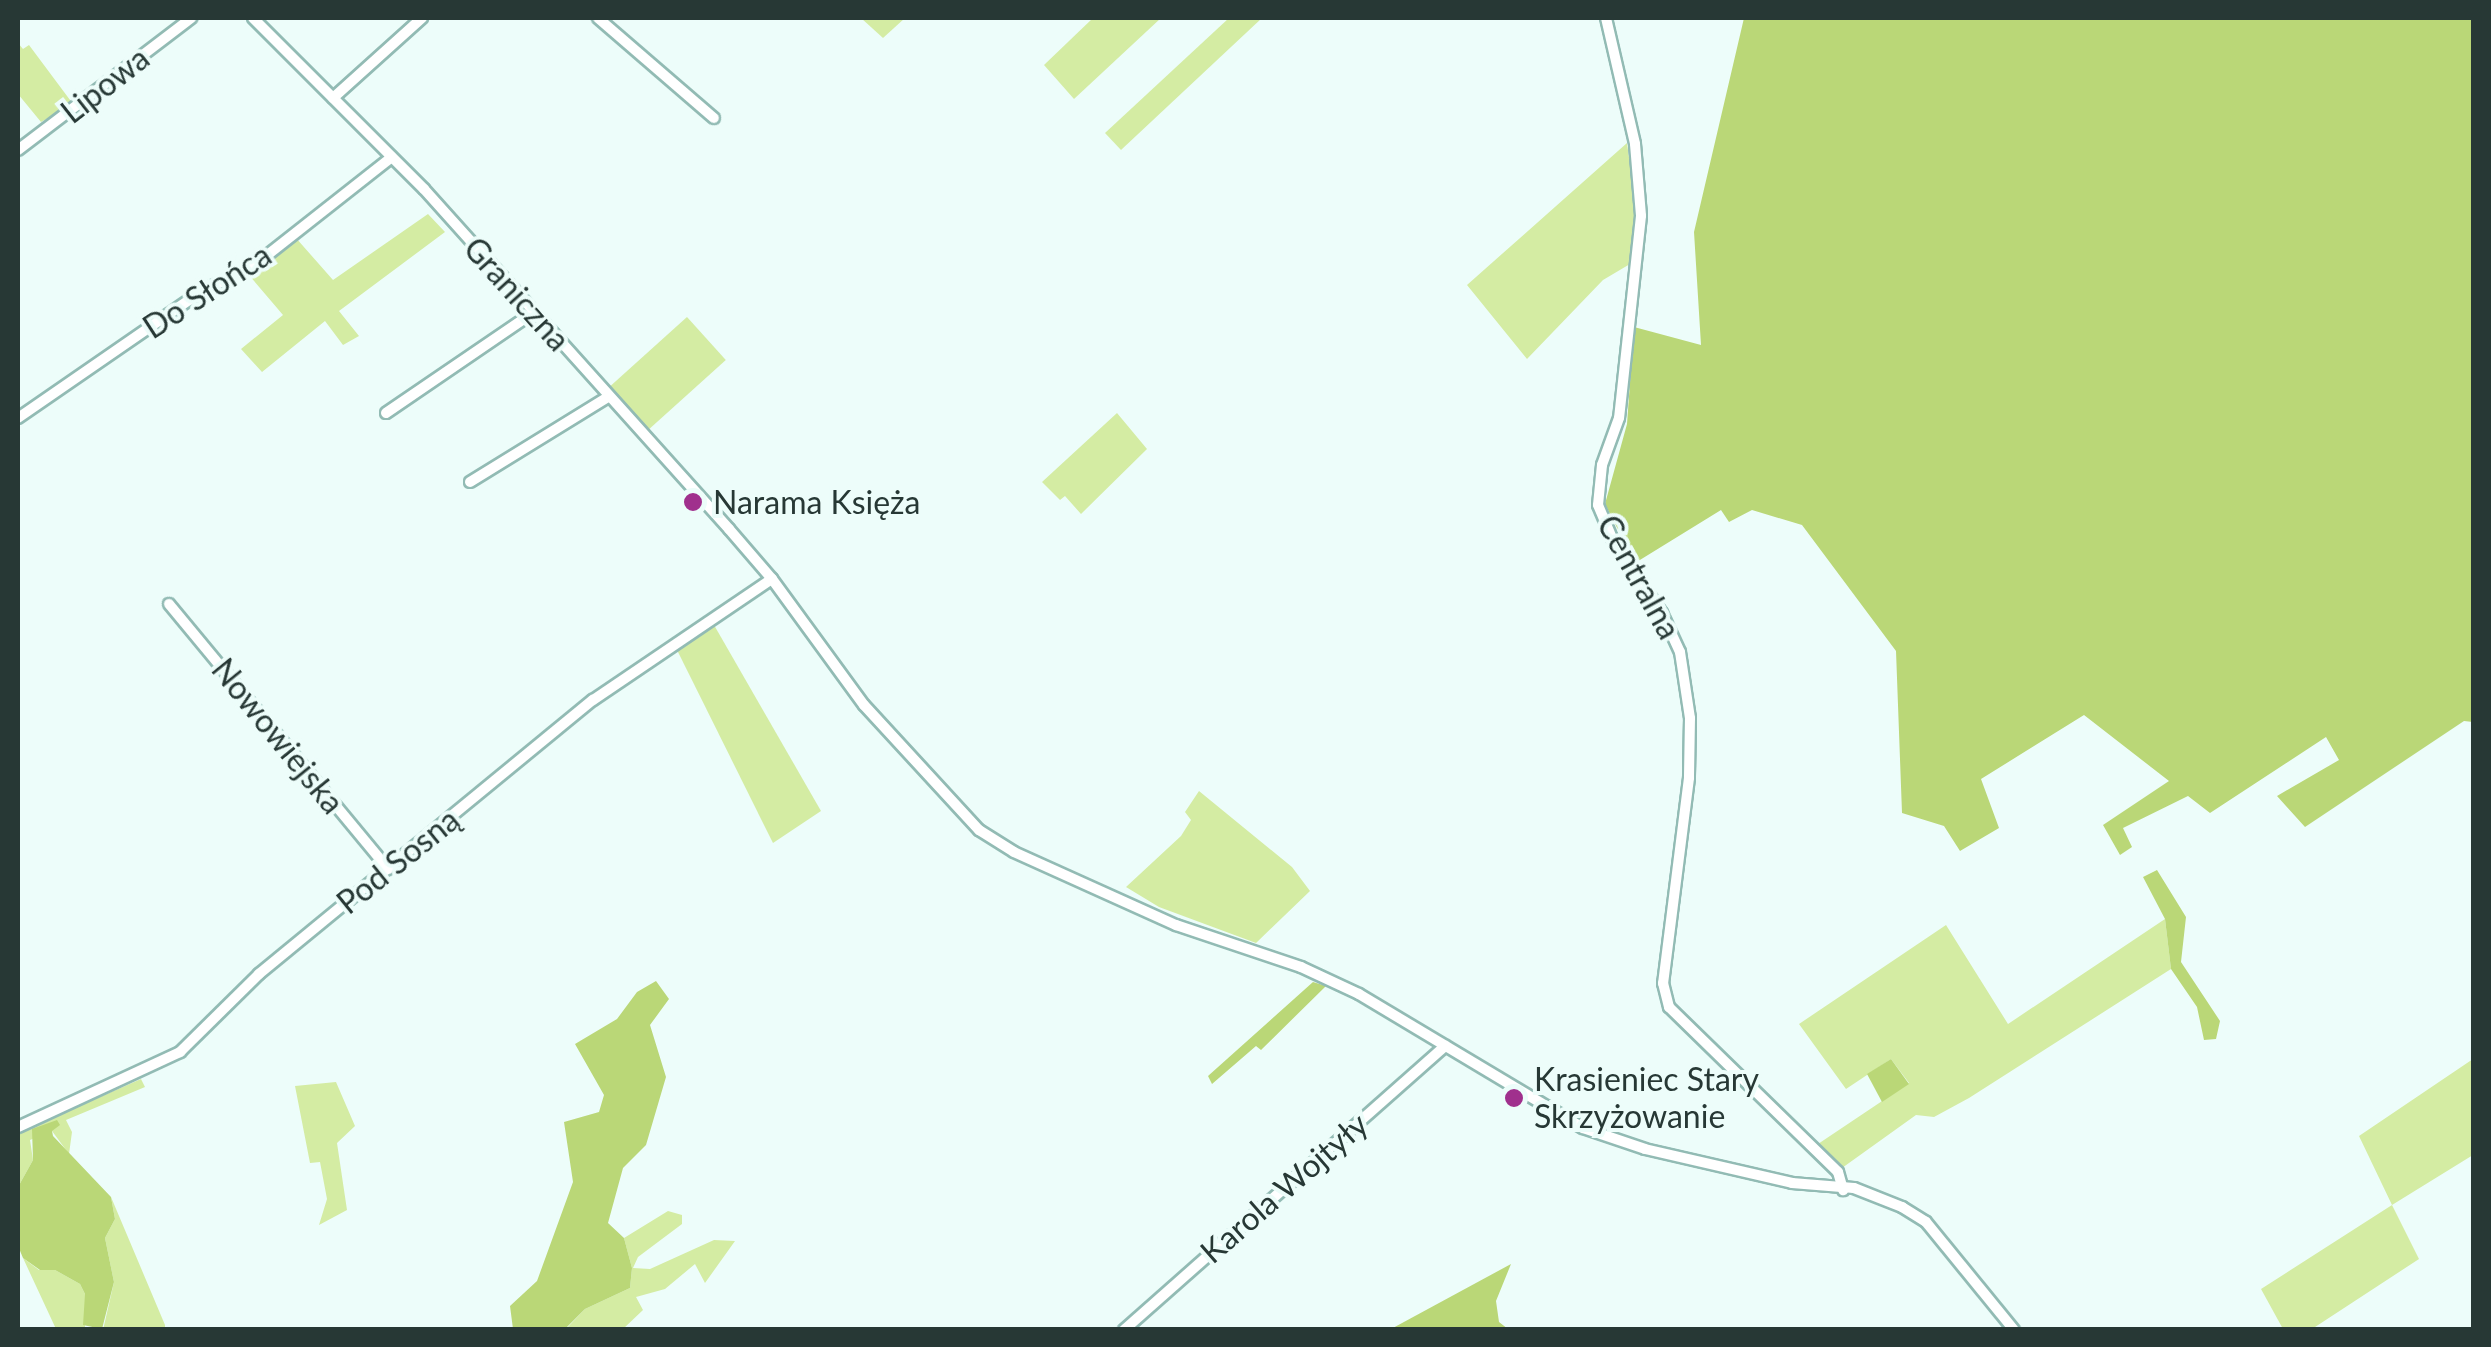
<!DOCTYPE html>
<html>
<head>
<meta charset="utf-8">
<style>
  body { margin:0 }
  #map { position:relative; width:2491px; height:1347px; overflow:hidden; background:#edfdfa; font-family:Lato,sans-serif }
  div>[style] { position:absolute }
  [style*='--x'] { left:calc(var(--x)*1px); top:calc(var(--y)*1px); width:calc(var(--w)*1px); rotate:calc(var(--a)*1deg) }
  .green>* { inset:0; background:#d4eca3; transform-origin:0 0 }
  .forest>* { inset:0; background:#bad777 }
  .roads { filter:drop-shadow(2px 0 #92bbb4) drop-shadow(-2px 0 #92bbb4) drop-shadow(0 2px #92bbb4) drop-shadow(0 -2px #92bbb4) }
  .minor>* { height:10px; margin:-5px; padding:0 5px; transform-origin:5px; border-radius:5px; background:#fff }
  .dots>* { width:28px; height:28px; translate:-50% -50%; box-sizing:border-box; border:5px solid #edfdfa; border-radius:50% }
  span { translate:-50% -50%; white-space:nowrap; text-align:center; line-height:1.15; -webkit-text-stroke:8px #edfdfa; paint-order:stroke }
  .street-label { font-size:32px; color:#273835 }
  .poi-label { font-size:32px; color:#273835 }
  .left { translate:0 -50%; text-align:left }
  .frame { position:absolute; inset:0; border:20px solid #273835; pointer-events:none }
</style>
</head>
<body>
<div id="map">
  <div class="green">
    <i style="clip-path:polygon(861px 18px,905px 18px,883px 38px)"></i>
    <i style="clip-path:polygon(1093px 18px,1161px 18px,1074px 99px,1044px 65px)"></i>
    <i style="clip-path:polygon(1229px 18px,1262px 18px,1121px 150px,1105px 133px)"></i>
    <i style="clip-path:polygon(18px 43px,23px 49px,29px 45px,73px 104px,41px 122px,18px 94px)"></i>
    <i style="clip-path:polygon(1627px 143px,1636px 209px,1630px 264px,1603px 280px,1527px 359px,1467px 285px)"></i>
    <i style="clip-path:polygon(428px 214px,445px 232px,339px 311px,359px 336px,343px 345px,325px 321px,262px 372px,241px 349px,283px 315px,249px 275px,296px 238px,333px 280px)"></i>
    <i style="left:687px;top:317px;width:58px;height:106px;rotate:48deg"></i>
    <i style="clip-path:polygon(1117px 413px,1147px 449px,1081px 514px,1065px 496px,1060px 500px,1042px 482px)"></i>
    <i style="clip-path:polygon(714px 625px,821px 811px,773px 843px,677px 650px)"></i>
    <i style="clip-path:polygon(1199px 791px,1292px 867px,1310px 891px,1256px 943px,1159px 907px,1126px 887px,1181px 836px,1191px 820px,1185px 812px)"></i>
    <i style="clip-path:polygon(2165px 919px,2171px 969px,1969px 1098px,1934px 1117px,1916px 1115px,1842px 1168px,1818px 1144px,1909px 1083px,1891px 1059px,1846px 1089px,1799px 1024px,1946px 925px,2008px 1024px)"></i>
    <i style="clip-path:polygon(2473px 1059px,2473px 1155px,2392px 1205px,2419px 1259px,2312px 1329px,2283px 1329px,2261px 1289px,2392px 1205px,2359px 1136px)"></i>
    <i style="clip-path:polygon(141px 1079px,145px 1087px,66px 1120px,72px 1132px,69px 1154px,52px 1131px,30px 1140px,33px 1160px,18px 1187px,18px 1133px)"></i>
    <i style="clip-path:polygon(336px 1082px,355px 1126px,337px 1143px,347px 1210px,319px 1225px,327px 1199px,320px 1162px,310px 1163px,295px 1086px)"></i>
    <i style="clip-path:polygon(111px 1197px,165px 1325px,165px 1329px,103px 1330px,114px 1282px,105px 1238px,115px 1219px)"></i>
    <i style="clip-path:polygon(668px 1211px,682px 1215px,682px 1224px,638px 1257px,633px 1268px,650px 1269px,714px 1240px,735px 1241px,705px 1283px,695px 1264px,665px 1289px,636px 1297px,643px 1310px,623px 1329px,565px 1330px,585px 1309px,630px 1288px,632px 1268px,624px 1238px)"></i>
    <i style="clip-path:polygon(23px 1258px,39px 1270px,55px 1270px,80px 1284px,85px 1294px,85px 1329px,56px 1329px)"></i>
  </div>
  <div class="forest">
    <i style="clip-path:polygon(1744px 18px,2473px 18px,2473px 722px,2464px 721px,2305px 827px,2277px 796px,2339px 760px,2326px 737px,2210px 813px,2188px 796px,2123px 828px,2132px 847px,2120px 855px,2103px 825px,2169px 781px,2084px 715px,1981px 779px,1999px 828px,1960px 851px,1944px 826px,1902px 813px,1896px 651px,1802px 525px,1752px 510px,1729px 522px,1721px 510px,1635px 563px,1605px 504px,1627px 424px,1634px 327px,1701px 345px,1694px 232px)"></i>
    <i style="clip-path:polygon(2157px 870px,2186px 917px,2181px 962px,2220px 1021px,2216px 1039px,2204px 1040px,2197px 1007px,2171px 969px,2165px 919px,2143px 877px)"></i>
    <i style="clip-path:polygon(656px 981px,669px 999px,650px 1025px,666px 1077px,646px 1145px,623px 1168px,608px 1223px,624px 1238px,632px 1268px,630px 1288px,585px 1309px,565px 1329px,513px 1329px,510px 1306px,537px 1281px,573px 1182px,564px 1122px,599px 1112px,604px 1095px,575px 1044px,617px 1019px,637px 992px)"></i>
    <i style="clip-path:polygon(1313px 982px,1326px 986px,1261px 1050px,1256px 1046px,1212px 1084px,1208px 1076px)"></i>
    <i style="clip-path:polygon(1891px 1059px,1909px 1084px,1882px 1102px,1867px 1074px)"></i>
    <i style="clip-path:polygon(57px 1120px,60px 1125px,52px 1131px,53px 1136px,111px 1197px,115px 1219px,105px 1238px,114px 1282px,102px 1329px,83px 1325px,85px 1294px,80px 1284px,55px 1270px,40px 1270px,23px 1258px,18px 1246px,18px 1187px,33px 1160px,32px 1129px)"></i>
    <i style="clip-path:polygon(1511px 1264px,1496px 1301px,1499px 1322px,1508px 1329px,1391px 1329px)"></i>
  </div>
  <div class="roads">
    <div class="minor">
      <i style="--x:253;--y:18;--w:242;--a:45"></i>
      <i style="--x:424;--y:189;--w:457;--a:48.1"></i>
      <i style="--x:729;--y:529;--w:66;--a:49.3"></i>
      <i style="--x:772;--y:579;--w:156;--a:53.9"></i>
      <i style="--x:864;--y:705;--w:170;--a:47.4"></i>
      <i style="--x:979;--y:830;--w:41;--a:32.2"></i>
      <i style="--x:1014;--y:852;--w:178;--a:24.3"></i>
      <i style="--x:1176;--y:925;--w:132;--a:18.6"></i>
      <i style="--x:1301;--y:967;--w:64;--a:25"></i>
      <i style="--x:1359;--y:994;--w:261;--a:30.9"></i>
      <i style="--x:1583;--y:1128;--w:65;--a:18.7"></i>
      <i style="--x:1645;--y:1149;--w:151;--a:13"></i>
      <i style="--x:1792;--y:1183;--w:62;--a:4.6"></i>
      <i style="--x:1854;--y:1188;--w:52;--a:21.6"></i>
      <i style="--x:1902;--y:1207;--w:28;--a:32"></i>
      <i style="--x:1926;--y:1222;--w:139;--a:50.8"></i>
      <i style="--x:598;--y:18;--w:153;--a:40.8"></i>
      <i style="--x:1606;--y:18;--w:129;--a:77"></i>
      <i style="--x:1635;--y:144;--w:72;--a:85.2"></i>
      <i style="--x:1641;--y:216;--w:203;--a:96.2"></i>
      <i style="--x:1619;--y:418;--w:50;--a:109.9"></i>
      <i style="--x:1602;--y:465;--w:40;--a:95.7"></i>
      <i style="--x:1598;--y:505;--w:43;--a:67"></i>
      <i style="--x:1615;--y:545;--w:83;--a:55.3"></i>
      <i style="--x:1662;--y:613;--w:43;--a:65.2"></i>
      <i style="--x:1680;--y:652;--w:67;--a:81.4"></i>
      <i style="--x:1690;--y:718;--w:60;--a:91"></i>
      <i style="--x:1689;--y:778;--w:207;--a:97.2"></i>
      <i style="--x:1663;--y:983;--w:25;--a:76"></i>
      <i style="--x:1669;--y:1007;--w:236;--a:44.3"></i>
      <i style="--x:1838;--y:1172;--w:19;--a:74"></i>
      <i style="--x:333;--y:98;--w:120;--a:-42"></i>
      <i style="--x:18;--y:150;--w:218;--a:-37.3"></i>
      <i style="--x:386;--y:413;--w:179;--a:-34.3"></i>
      <i style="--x:18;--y:418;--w:227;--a:-34.6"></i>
      <i style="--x:205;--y:289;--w:46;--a:-23.2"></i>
      <i style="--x:247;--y:271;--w:184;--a:-38.2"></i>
      <i style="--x:470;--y:482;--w:162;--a:-31.6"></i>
      <i style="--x:169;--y:604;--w:344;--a:50.4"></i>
      <i style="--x:18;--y:1127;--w:179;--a:-24.8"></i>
      <i style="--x:180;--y:1052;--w:111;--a:-44.6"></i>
      <i style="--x:259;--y:974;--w:432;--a:-39.4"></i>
      <i style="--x:593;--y:700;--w:216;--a:-34.1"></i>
      <i style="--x:1124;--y:1330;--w:429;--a:-41.5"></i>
    </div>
  </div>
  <div class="dots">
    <i style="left:693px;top:502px;background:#a0308d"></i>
    <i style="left:1514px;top:1098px;background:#a0308d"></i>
  </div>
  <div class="street-label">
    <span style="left:105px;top:85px;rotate:-38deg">Lipowa</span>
    <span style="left:207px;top:291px;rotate:-33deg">Do Słońca</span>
    <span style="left:517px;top:294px;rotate:48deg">Graniczna</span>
    <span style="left:1639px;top:577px;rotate:61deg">Centralna</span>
    <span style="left:278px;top:736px;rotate:51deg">Nowowiejska</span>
    <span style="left:398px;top:861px;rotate:-39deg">Pod Sosną</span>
    <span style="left:1284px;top:1188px;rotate:-41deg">Karola Wojtyły</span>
  </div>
  <div class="poi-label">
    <span class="left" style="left:713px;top:502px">Narama Księża</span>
    <span class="left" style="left:1534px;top:1098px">Krasieniec Stary<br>Skrzyżowanie</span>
  </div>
  <div class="frame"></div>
</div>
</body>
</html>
